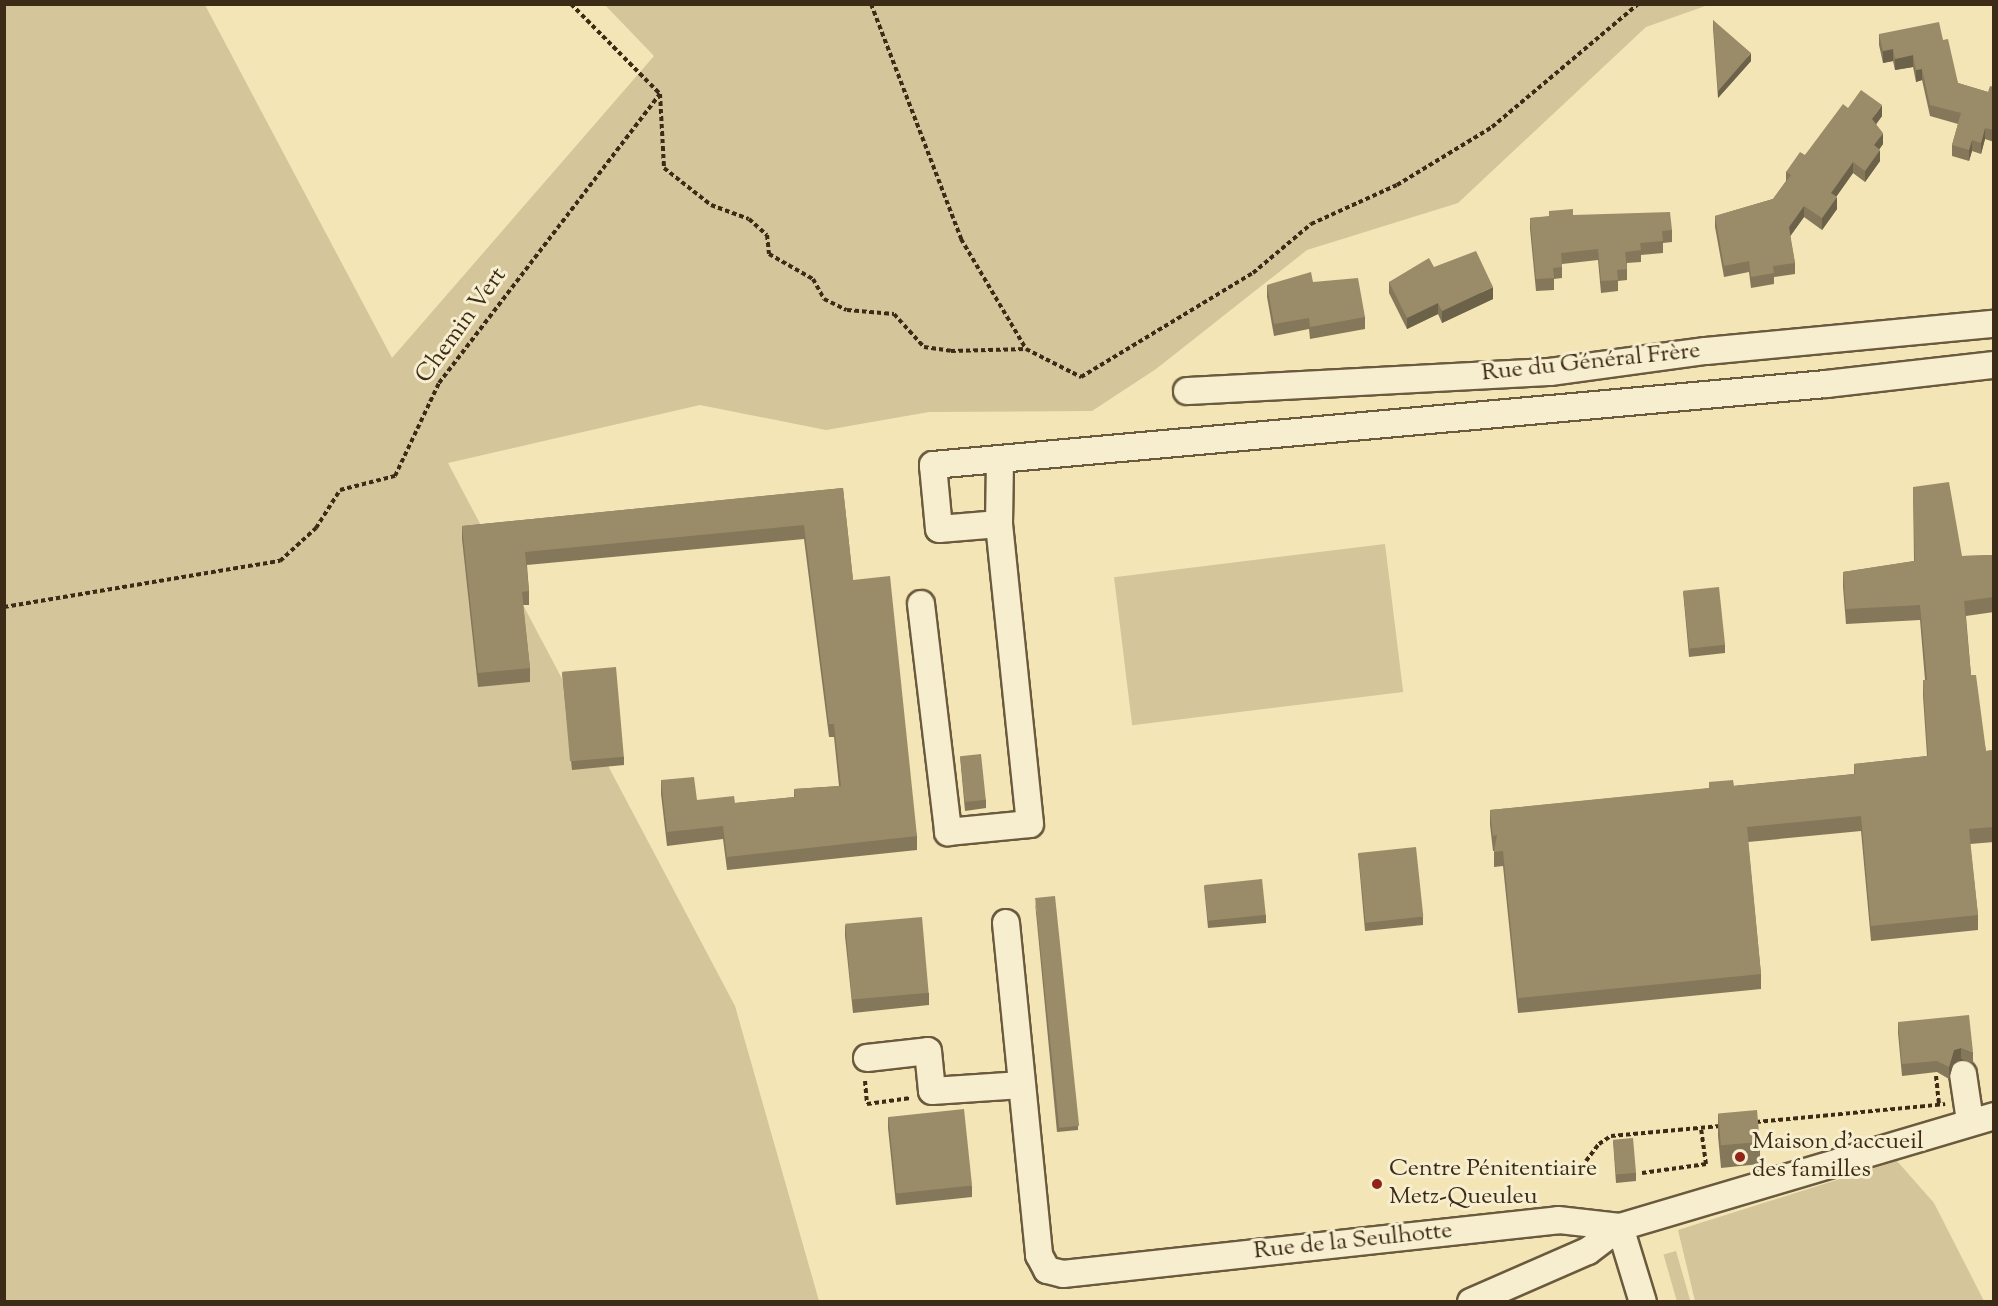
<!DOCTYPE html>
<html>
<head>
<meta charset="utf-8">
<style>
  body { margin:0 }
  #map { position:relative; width:1998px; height:1306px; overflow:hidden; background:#f3e5b5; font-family:"Sorts Mill Goudy",serif }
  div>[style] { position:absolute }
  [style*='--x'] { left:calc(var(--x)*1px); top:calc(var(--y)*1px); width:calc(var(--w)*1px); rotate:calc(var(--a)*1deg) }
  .green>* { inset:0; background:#d4c59a; transform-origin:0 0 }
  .path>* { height:4px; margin-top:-2px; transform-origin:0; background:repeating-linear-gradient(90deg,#3c2b16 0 4.5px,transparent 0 7.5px) }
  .roads { filter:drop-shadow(2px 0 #6a5a3e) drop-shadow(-2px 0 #6a5a3e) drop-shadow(0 2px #6a5a3e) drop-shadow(0 -2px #6a5a3e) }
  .minor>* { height:26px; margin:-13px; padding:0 13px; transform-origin:13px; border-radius:13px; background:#f7eecf }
  .wall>* { inset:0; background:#85785a }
  .shaded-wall>* { inset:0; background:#6c624a }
  .building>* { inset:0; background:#9b8c69; transform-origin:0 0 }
  .dots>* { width:16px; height:16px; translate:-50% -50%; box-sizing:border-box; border:3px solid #f7eecf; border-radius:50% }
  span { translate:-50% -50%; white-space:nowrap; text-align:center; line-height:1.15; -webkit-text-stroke:6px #f7eecf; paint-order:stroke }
  .street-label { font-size:24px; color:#3c2b16 }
  .poi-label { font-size:24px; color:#3c2b16 }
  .left { translate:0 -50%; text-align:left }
  .frame { position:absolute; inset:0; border:6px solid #3c2b16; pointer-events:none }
</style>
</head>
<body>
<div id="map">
  <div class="green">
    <i style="clip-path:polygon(5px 5px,205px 5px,392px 358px,654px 56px,605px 5px,1708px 5px,1646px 27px,1458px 203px,1307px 250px,1156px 369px,1092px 411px,929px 412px,826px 430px,700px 405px,448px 463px,735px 1006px,819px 1301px,5px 1302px)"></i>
    <i style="left:1385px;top:544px;width:149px;height:273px;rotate:83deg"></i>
    <i style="clip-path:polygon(1897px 1161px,1934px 1203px,1984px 1301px,1695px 1301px,1678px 1230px)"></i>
    <i style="left:1676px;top:1251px;width:52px;height:13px;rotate:74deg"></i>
  </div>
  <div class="path">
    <i style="--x:571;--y:4;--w:127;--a:45.3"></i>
    <i style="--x:660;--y:94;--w:74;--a:86.9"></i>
    <i style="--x:664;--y:168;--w:60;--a:38.2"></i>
    <i style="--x:711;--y:205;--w:40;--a:20.2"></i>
    <i style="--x:749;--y:219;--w:24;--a:42"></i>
    <i style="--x:767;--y:235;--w:19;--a:84"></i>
    <i style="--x:769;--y:254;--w:51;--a:29.6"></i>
    <i style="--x:813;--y:279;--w:23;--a:61"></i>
    <i style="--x:824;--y:299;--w:25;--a:26"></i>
    <i style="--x:847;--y:310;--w:47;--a:4.9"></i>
    <i style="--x:894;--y:314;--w:45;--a:47.7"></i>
    <i style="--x:924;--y:347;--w:27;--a:8"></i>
    <i style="--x:951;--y:351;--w:75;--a:-1.5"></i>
    <i style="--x:871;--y:4;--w:252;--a:69"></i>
    <i style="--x:961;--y:239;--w:128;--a:59.4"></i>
    <i style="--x:1026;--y:349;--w:62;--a:27"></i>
    <i style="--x:1081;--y:377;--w:201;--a:-31.2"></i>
    <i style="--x:1253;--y:273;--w:76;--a:-40.2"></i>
    <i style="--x:1311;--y:224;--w:94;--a:-24.4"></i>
    <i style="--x:1397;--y:185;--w:111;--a:-31.4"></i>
    <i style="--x:1492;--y:127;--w:191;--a:-40.1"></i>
    <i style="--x:4;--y:607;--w:280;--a:-9.5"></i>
    <i style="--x:280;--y:561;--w:49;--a:-42.5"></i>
    <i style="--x:316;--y:528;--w:45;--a:-57.7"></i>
    <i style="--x:340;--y:490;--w:57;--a:-14.3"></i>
    <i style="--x:395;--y:476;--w:103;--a:-64.7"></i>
    <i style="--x:439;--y:383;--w:364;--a:-52.6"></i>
    <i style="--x:1936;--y:1076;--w:28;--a:84"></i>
    <i style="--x:865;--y:1081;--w:23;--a:85"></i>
    <i style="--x:867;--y:1104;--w:44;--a:-7.8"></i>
    <i style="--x:1756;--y:1122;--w:190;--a:-5.4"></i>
    <i style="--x:1586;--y:1161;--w:21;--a:-53"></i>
    <i style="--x:1599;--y:1144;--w:14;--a:-34"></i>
    <i style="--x:1611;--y:1136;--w:110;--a:-5.2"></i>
    <i style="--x:1642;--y:1173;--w:65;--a:-8"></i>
    <i style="--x:1706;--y:1164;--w:36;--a:-98"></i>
  </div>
  <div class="roads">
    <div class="minor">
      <i style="--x:1187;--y:391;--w:363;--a:-3"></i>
      <i style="--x:1550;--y:372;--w:157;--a:-7.7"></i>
      <i style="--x:1706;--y:351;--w:289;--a:-5.4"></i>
      <i style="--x:1000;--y:461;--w:63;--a:90.9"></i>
      <i style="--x:999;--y:524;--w:60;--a:175.2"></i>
      <i style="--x:939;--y:529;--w:64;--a:-95.4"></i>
      <i style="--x:933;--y:465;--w:897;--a:-5.18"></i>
      <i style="--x:1826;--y:384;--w:169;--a:-6.5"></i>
      <i style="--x:921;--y:604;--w:230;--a:83.2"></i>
      <i style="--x:948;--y:832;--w:82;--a:-5.6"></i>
      <i style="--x:1030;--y:824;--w:302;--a:-95.9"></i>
      <i style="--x:1006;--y:923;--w:334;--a:84.3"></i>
      <i style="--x:1039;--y:1255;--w:17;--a:62"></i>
      <i style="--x:1047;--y:1270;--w:16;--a:14"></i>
      <i style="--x:1063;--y:1274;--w:498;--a:-6.2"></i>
      <i style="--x:1558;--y:1220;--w:62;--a:6.4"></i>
      <i style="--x:1620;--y:1227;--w:390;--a:-16.5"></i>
      <i style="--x:867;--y:1058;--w:61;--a:-6.5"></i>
      <i style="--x:928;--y:1051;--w:40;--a:84.3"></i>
      <i style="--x:932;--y:1091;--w:90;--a:-3.8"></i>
      <i style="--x:1963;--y:1074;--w:48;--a:81.5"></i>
      <i style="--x:1471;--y:1302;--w:128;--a:-23.6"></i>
      <i style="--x:1588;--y:1251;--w:40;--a:-37"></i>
      <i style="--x:1620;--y:1227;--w:78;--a:73"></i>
    </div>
  </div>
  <div class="wall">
    <i style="clip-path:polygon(1713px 20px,1751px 61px,1718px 98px,1713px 28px)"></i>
    <i style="clip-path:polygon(1879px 34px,1943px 40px,1958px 83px,1988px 92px,1994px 87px,1994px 142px,1985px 139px,1981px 154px,1972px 151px,1969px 161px,1952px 156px,1952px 145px,1958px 124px,1930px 116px,1922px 80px,1916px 82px,1913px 67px,1895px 70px,1893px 61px,1883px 63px,1879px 45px)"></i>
    <i style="clip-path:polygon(1848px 108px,1882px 116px,1876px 124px,1883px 144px,1879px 149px,1880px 161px,1865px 182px,1853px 173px,1836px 197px,1837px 209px,1822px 230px,1804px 217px,1790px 236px,1795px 263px,1795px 274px,1774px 277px,1774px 284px,1751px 288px,1749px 272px,1724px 277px,1715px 227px,1715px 216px,1773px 199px,1786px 181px,1786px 172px,1805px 155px)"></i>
    <i style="clip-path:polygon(1573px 215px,1672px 230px,1672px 242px,1663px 243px,1663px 253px,1641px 255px,1641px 262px,1627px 263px,1627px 280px,1618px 281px,1618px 291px,1601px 293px,1598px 260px,1562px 264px,1562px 278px,1554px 279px,1554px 290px,1536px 291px,1530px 229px,1530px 218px)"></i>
    <i style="clip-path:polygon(1434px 267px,1493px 299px,1442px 323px,1438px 314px,1407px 329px,1389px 293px,1389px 282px)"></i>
    <i style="clip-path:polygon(1313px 282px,1365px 317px,1365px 329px,1310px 339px,1309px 329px,1274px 336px,1267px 297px,1267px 285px)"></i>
    <i style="clip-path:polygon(1913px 487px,1962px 556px,1994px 555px,1994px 612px,1966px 616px,1971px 675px,1986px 751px,1994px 750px,1994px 842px,1970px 844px,1978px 915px,1978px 930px,1871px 941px,1861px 831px,1748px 842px,1761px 974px,1761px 989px,1518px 1013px,1503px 866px,1494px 867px,1494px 851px,1493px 851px,1490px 825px,1490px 810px,1854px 774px,1854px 764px,1927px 756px,1923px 696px,1923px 680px,1925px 680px,1920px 620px,1846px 624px,1843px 587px,1843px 572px,1914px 561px)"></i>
    <i style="clip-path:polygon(843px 488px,853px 580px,917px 836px,917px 850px,727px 870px,723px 839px,667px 846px,661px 794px,661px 780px,697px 800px,735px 803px,794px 797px,794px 789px,839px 786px,834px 737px,829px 737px,804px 539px,527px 565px,529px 591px,529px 605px,523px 605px,530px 668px,530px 682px,478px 687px,462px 539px,462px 526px)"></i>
    <i style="clip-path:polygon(1683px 591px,1725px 645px,1725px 653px,1689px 657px)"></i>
    <i style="clip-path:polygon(562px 672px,624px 757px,624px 765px,572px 770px)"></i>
    <i style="clip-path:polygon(960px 756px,986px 800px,986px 808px,965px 811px)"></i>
    <i style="clip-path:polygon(1358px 853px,1423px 917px,1423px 925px,1365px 931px)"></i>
    <i style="clip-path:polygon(1204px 886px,1266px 915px,1266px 923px,1208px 928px)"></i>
    <i style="clip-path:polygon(1035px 902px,1078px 1126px,1078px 1130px,1057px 1132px)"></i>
    <i style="clip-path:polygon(845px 925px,929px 993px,929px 1005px,853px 1013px,845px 936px)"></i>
    <i style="clip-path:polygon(1898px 1022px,1973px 1052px,1973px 1063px,1961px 1059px,1954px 1062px,1949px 1079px,1937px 1072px,1902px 1076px,1898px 1033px)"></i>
    <i style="clip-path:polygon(1718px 1114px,1760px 1142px,1760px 1164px,1721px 1168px,1718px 1136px)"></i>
    <i style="clip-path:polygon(888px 1117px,972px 1186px,972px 1197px,896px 1205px,888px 1128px)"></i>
    <i style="clip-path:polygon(1613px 1140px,1636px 1173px,1636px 1181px,1616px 1183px)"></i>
  </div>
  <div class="shaded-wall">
    <i style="clip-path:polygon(1893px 49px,1893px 61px,1883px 63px,1883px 51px)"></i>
    <i style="clip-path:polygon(1751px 53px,1751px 61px,1718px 98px,1718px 91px)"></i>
    <i style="clip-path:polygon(1913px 55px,1913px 67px,1895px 70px,1895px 59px)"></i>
    <i style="clip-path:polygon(1922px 69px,1922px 80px,1916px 82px,1916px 70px)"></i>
    <i style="clip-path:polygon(1882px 105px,1882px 116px,1872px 130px,1872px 119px)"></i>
    <i style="clip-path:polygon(1985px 128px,1985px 139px,1981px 154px,1981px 143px)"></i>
    <i style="clip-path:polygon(1883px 133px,1883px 144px,1874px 157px,1874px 145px)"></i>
    <i style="clip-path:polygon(1972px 140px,1972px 151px,1969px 161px,1969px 150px)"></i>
    <i style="clip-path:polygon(1880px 150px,1880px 161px,1865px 182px,1865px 171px)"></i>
    <i style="clip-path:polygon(1853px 162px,1853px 173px,1831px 204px,1831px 193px)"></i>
    <i style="clip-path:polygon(1837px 197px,1837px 209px,1822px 230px,1822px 218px)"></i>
    <i style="clip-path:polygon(1804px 206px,1804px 217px,1789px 238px,1789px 227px)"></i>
    <i style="clip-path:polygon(1493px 287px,1493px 299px,1442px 323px,1442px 311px)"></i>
    <i style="clip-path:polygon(1438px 303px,1438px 314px,1407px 329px,1407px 318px)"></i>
    <i style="clip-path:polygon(1961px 1048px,1961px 1059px,1954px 1062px,1949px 1079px,1949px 1067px,1954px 1050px)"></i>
  </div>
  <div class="building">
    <i style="clip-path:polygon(1713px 20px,1751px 53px,1718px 91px)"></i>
    <i style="clip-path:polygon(1939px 22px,1943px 40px,1948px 39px,1958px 83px,1988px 92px,1990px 86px,1994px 87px,1994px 130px,1985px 128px,1981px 143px,1972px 140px,1969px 150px,1952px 145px,1961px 113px,1930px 105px,1922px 69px,1916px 70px,1913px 55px,1895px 59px,1893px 49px,1883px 51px,1879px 34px)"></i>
    <i style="clip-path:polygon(1861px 90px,1882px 105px,1872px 119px,1883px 133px,1874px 145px,1880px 150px,1865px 171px,1853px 162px,1831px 193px,1837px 197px,1822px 218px,1804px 206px,1789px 227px,1795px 263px,1773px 266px,1774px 273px,1751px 277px,1749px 261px,1724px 266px,1715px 216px,1773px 199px,1791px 175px,1786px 172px,1800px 152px,1805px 155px,1843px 104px,1848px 108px)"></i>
    <i style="clip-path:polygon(1573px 209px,1573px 215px,1670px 212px,1672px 230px,1662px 231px,1663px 241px,1640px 243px,1641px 250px,1625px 252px,1627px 269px,1617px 270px,1618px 280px,1601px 281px,1598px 249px,1561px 253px,1562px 267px,1553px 268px,1554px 278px,1536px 279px,1530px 218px,1549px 216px,1549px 211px)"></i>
    <i style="clip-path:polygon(1476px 251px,1493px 287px,1442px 311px,1438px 303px,1407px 318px,1389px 282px,1429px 258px,1434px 267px)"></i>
    <i style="clip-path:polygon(1311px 272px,1313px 282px,1358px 278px,1365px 317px,1310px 327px,1309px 318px,1274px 324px,1267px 285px)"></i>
    <i style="clip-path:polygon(1949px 482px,1962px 556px,1994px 555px,1994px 597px,1964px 601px,1971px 675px,1976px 675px,1986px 751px,1994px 750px,1994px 827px,1969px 829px,1978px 915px,1871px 926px,1861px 816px,1747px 827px,1761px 974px,1518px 998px,1503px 851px,1494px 852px,1497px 835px,1493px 836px,1490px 810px,1709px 788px,1709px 782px,1733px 780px,1734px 786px,1855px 774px,1854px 764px,1928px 756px,1923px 680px,1927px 680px,1920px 605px,1846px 609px,1843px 572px,1915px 561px,1913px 487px)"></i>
    <i style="clip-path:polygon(843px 488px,853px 580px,890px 576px,917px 836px,727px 857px,723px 826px,667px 832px,661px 780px,694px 777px,697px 800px,734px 796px,735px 803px,795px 797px,794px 789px,841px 786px,834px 724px,829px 724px,804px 525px,525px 552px,529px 591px,522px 592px,530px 668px,478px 673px,462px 526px)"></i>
    <i style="left:1719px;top:587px;width:58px;height:36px;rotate:84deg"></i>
    <i style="left:616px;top:667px;width:90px;height:54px;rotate:85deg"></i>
    <i style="left:981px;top:754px;width:46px;height:21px;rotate:84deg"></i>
    <i style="left:1416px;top:847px;width:70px;height:58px;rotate:84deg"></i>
    <i style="left:1262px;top:879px;width:36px;height:58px;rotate:84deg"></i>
    <i style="left:1055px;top:896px;width:231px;height:20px;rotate:84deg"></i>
    <i style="left:922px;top:917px;width:76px;height:77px;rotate:85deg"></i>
    <i style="clip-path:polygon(1969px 1015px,1973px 1052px,1961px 1048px,1954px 1050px,1949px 1067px,1937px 1061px,1902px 1064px,1898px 1022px)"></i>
    <i style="left:964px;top:1109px;width:77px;height:76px;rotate:84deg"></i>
    <i style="left:1757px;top:1110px;width:32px;height:39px;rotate:85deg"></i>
    <i style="left:1633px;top:1138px;width:35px;height:20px;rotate:85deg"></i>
  </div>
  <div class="dots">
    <i style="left:1740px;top:1157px;background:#8f2418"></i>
    <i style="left:1377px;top:1184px;background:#8f2418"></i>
  </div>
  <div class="street-label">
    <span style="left:462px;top:326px;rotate:-54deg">Chemin Vert</span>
    <span style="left:1591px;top:363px;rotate:-6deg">Rue du Général Frère</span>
    <span style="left:1353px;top:1242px;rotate:-6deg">Rue de la Seulhotte</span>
  </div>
  <div class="poi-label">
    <span class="left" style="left:1752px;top:1157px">Maison d'accueil<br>des familles</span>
    <span class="left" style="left:1389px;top:1184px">Centre Pénitentiaire<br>Metz-Queuleu</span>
  </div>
  <div class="frame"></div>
</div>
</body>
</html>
